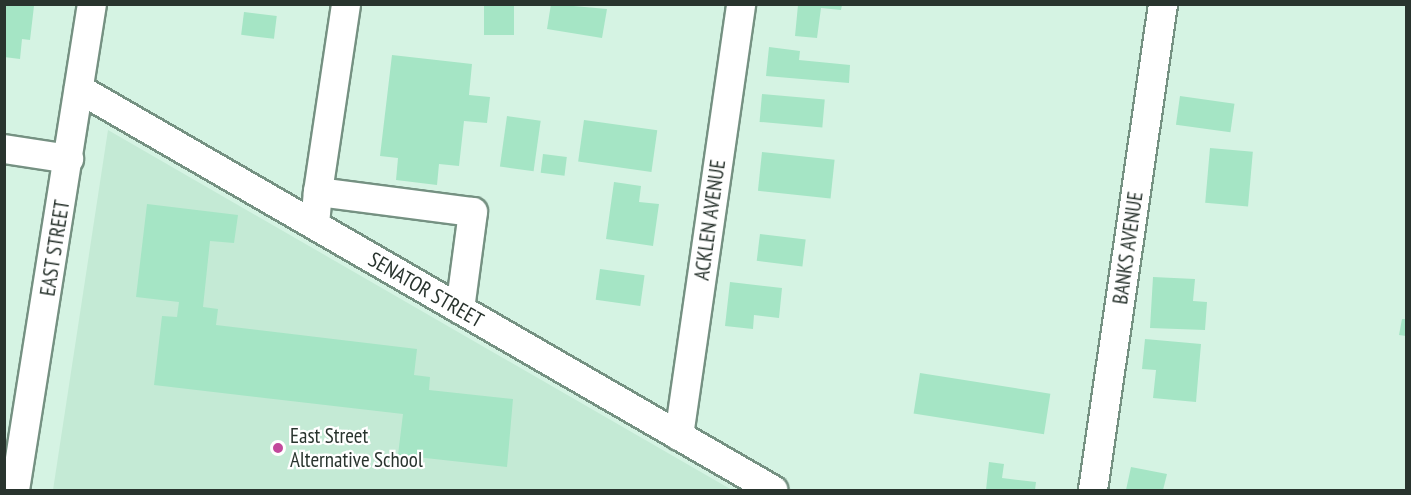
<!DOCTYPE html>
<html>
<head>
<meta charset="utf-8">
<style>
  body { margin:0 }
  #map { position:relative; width:1411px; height:495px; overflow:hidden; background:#d5f3e3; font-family:"PT Sans Narrow",sans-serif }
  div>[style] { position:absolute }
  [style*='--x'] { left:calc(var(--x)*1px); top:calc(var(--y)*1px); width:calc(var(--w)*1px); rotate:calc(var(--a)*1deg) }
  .built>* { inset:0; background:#c4ead5 }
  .building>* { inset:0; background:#a5e5c5; transform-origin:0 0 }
  .roads { filter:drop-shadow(2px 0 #759182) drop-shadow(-2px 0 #759182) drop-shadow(0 2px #759182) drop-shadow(0 -2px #759182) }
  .minor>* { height:28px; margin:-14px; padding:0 14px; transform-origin:14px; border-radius:14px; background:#fff }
  .dots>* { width:16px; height:16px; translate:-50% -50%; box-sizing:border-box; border:3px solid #fff; border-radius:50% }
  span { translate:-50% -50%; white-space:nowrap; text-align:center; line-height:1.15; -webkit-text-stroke:4.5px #fff; paint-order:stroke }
  .street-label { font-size:21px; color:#29342e }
  .poi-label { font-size:21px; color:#29342e }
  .left { translate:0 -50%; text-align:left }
  .frame { position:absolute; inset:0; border:6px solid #29342e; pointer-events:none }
</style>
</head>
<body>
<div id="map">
  <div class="built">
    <i style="clip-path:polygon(108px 130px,732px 490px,53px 490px)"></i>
  </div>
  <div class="building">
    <i style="clip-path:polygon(4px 4px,34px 6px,30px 40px,22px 39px,20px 59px,4px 57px)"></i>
    <i style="left:484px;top:4px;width:30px;height:31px"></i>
    <i style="clip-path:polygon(551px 4px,607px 9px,602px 38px,547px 29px)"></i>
    <i style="clip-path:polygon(798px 5px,842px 5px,841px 10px,821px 8px,817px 38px,795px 36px)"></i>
    <i style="left:244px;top:12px;width:33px;height:23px;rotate:7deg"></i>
    <i style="clip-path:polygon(769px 47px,800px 51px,799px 60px,850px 65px,849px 83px,766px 76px)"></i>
    <i style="clip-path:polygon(392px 55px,472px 64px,469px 95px,490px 97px,487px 123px,464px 121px,459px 166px,439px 164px,437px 185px,396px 180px,398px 158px,380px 156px)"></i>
    <i style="left:762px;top:94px;width:63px;height:28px;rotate:5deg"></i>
    <i style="left:1180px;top:96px;width:55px;height:29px;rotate:8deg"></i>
    <i style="left:507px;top:116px;width:34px;height:51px;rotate:8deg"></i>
    <i style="left:584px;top:120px;width:74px;height:42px;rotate:8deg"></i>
    <i style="left:1210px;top:148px;width:43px;height:55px;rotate:5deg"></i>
    <i style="left:762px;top:152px;width:73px;height:39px;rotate:6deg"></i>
    <i style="left:543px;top:154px;width:24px;height:19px;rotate:7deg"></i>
    <i style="clip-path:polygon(614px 182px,641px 186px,639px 202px,659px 204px,653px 246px,606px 239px)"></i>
    <i style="clip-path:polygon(147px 204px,238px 215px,234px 243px,210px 241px,203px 307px,218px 309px,216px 325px,417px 349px,414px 375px,430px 377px,429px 390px,513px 399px,507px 467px,398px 455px,403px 414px,154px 385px,162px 316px,177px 317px,179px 302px,136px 297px)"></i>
    <i style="left:760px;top:234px;width:46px;height:27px;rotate:7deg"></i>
    <i style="left:600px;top:269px;width:45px;height:31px;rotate:8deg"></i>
    <i style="clip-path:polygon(1153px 277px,1195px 279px,1193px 301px,1207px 302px,1205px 330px,1150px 328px)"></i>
    <i style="clip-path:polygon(730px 282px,782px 288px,779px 318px,754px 315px,753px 329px,725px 326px)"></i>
    <i style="clip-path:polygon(1402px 319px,1406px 319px,1406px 336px,1399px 335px)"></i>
    <i style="clip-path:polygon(1145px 339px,1201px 344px,1196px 402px,1153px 398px,1156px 370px,1142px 369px)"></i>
    <i style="left:920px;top:373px;width:132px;height:41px;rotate:9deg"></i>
    <i style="clip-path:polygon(989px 462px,1004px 464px,1002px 478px,1036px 482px,1035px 490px,986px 490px)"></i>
    <i style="clip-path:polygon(1131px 467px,1167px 474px,1163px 490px,1126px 490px)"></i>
  </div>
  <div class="roads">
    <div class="minor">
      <i style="--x:79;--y:89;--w:802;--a:30.02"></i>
      <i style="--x:4;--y:149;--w:66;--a:8.7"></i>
      <i style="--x:318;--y:192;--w:190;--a:-81.5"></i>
      <i style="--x:315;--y:225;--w:33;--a:-85"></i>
      <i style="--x:318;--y:192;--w:156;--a:7.4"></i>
      <i style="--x:473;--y:212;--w:98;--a:97.6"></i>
      <i style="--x:679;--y:436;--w:436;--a:-81.8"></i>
      <i style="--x:15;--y:490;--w:492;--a:-81"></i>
      <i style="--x:1093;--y:490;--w:491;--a:-81.8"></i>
    </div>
  </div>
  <div class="dots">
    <i style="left:278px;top:448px;background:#c2499c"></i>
  </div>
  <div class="street-label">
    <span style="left:710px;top:220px;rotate:-82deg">ACKLEN AVENUE</span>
    <span style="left:55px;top:248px;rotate:-81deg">EAST STREET</span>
    <span style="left:1128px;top:248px;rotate:-82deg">BANKS AVENUE</span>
    <span style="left:426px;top:290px;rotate:30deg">SENATOR STREET</span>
  </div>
  <div class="poi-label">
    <span class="left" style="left:290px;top:448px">East Street<br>Alternative School</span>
  </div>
  <div class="frame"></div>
</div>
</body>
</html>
